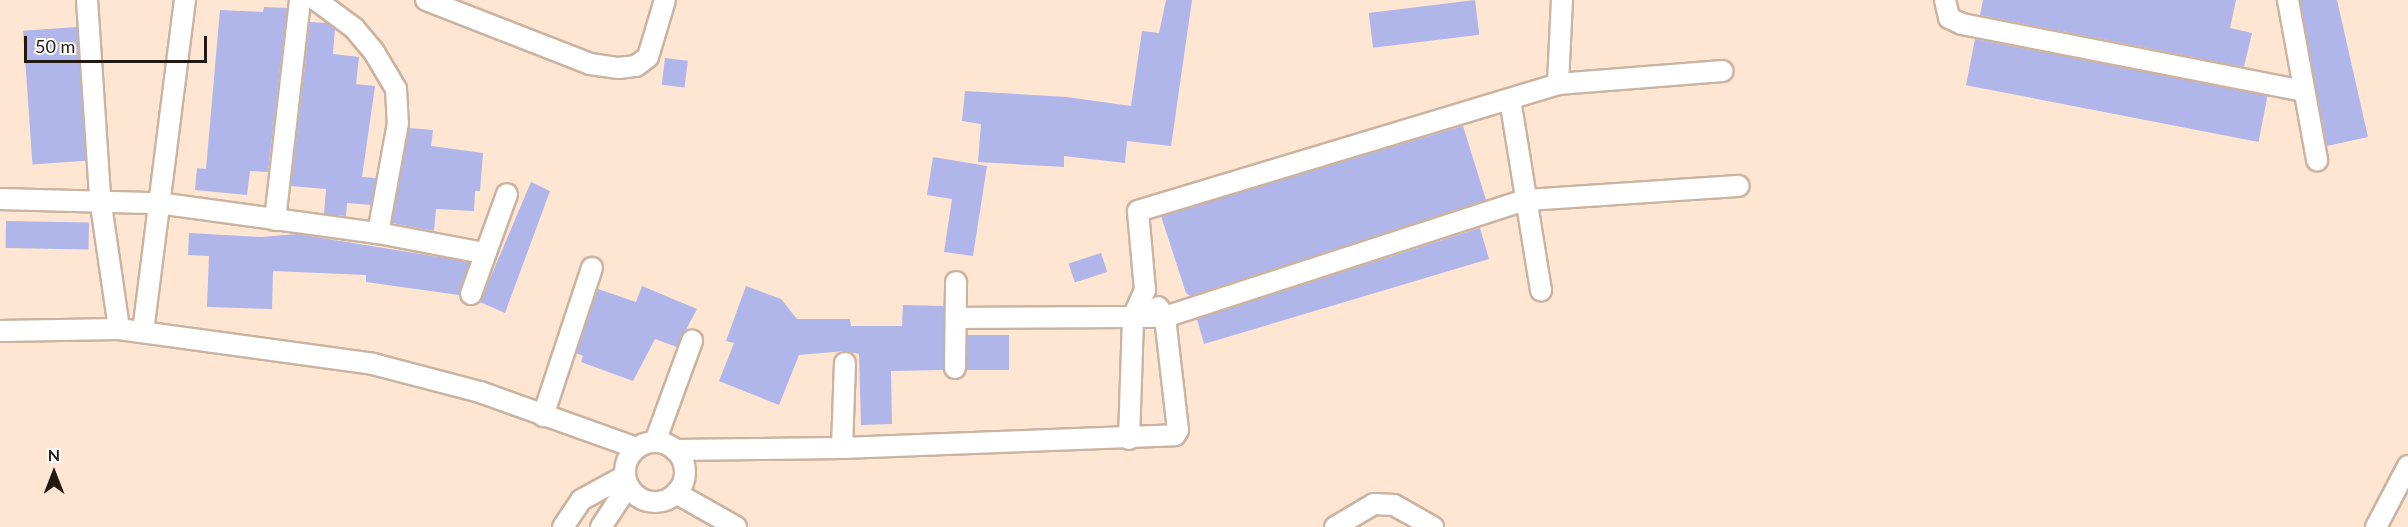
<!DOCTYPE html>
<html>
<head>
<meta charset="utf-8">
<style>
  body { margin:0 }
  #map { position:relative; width:2408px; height:527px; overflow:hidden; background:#fee6d2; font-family:Lato,sans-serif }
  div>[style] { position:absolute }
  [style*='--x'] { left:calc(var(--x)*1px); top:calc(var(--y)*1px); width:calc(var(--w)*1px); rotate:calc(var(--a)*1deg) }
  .building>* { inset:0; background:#b0b5ea; transform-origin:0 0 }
  .roads { filter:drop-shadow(2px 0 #cab3a0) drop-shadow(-2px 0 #cab3a0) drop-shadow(0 2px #cab3a0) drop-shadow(0 -2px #cab3a0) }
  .street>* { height:20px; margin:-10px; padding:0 10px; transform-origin:10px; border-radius:10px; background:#fff }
  .street>.ring { margin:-10px; padding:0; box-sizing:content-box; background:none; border:20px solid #fff; border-radius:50% }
  span { translate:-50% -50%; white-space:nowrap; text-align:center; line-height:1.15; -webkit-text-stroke:4.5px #fff; paint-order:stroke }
  .north { position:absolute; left:24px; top:443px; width:60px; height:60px; -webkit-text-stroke:4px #fff; paint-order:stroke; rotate:0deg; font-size:16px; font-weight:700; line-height:24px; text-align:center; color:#211912 }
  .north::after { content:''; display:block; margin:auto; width:21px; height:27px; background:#211912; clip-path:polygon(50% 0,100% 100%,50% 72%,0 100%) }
  .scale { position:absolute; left:24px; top:36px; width:183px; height:27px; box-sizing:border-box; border:3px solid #211912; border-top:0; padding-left:8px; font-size:18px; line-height:21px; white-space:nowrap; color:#211912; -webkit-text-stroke:4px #fff; paint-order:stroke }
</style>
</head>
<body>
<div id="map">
  <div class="building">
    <i style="clip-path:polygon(1166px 0,1192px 0,1171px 146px,1127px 141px,1125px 163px,1064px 156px,1064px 167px,978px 162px,981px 124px,962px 121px,965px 91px,1067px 97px,1131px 106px,1142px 31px,1159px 33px)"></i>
    <i style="left:1475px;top:0;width:35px;height:107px;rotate:83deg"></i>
    <i style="clip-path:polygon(1983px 0,2236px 0,2230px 28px,2252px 33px,2244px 67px,1980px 15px)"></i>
    <i style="clip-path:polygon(2300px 0,2337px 0,2368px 137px,2327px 146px)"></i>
    <i style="clip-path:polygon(264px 7px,287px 8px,268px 172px,250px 171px,247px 195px,195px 190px,197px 168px,206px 169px,220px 10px,263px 12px)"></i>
    <i style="clip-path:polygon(310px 22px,327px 23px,335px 29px,333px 54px,359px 57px,356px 84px,375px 86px,362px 177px,376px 178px,371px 205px,347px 203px,346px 216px,324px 214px,326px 189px,291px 186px)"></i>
    <i style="left:77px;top:27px;width:134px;height:54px;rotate:86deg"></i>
    <i style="left:1975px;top:39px;width:298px;height:47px;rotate:11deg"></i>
    <i style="left:665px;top:58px;width:23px;height:27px;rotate:7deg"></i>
    <i style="clip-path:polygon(1463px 126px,1486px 200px,1190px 296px,1186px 293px,1161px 216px)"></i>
    <i style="clip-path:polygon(409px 128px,433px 130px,431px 146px,483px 153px,480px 191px,475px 191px,474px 211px,436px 209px,434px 231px,392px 223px)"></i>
    <i style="clip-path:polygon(933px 157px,987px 166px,973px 256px,944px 252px,952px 199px,927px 195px)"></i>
    <i style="clip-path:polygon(531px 182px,550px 191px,505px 313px,480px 302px)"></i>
    <i style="left:6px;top:221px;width:83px;height:27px;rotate:1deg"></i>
    <i style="clip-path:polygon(1480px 228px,1489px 259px,1204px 344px,1197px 319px)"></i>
    <i style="clip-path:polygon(189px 233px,261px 237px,297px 234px,470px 262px,459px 295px,366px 282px,366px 275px,273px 271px,272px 309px,207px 307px,209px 256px,188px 255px)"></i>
    <i style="left:1101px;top:253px;width:20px;height:34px;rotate:72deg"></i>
    <i style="clip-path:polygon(642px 286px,697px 309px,677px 347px,655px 339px,633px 381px,581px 362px,583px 356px,576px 353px,598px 289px,636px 302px)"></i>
    <i style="clip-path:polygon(746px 286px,781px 299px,797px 319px,850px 319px,851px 326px,902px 326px,903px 305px,944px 306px,943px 370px,891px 371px,892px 424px,861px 425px,859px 354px,845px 351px,799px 355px,779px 405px,719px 381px,734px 343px,726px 341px)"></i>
    <i style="left:967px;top:335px;width:42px;height:35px"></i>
  </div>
  <div class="roads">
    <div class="street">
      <i style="--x:87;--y:0;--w:198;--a:86.2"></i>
      <i style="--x:100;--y:198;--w:132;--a:81.7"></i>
      <i style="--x:316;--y:0;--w:47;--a:36.4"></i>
      <i style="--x:354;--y:28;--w:31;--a:50"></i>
      <i style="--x:374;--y:52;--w:43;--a:59.3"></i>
      <i style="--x:396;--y:89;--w:34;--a:87"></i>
      <i style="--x:398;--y:123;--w:112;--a:100.3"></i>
      <i style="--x:426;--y:0;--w:176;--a:21.3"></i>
      <i style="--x:590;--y:64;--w:29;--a:8"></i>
      <i style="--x:619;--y:68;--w:17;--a:-7"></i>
      <i style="--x:636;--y:66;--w:15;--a:-37"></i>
      <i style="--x:648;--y:57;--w:59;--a:-73.4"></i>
      <i style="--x:1945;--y:0;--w:18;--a:77"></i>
      <i style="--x:1949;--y:18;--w:14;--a:25"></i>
      <i style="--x:1962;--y:24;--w:348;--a:11.1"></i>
      <i style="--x:2288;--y:0;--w:163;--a:79.7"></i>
      <i style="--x:1558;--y:84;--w:84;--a:-87.3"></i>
      <i style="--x:1510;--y:99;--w:194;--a:80.8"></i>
      <i style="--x:0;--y:199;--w:158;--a:1.5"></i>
      <i style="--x:158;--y:203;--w:222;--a:7.8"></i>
      <i style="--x:378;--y:233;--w:108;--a:10.7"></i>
      <i style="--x:275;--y:220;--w:221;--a:-83.5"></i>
      <i style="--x:471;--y:294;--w:106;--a:-70.2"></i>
      <i style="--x:956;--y:318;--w:209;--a:-0.3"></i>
      <i style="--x:1165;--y:317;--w:379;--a:-18"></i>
      <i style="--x:1526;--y:200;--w:213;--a:-3.8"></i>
      <i style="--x:0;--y:331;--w:119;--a:-1"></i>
      <i style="--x:119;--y:329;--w:256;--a:7.8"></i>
      <i style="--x:373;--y:364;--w:111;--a:14.7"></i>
      <i style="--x:480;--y:392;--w:166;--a:19.7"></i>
      <i style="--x:143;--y:332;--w:335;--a:-82.8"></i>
      <i style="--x:955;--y:368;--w:86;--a:-89.3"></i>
      <i style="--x:543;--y:416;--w:156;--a:-71.7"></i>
      <i style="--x:1129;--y:439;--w:122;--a:-88.1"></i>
      <i style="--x:1133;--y:317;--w:30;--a:-66"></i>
      <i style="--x:1145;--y:290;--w:79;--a:-95.1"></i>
      <i style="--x:1138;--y:211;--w:439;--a:-16.8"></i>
      <i style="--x:1558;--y:84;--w:165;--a:-4.5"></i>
      <i style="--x:655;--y:442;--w:108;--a:-69.9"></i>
      <i class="ring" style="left:625px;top:442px;width:40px;height:40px"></i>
      <i style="--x:842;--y:448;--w:85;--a:-88"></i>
      <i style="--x:675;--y:450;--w:167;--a:-0.7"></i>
      <i style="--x:842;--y:448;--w:333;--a:-2.2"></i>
      <i style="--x:1175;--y:435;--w:6;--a:-59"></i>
      <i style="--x:1178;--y:430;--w:114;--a:-96.6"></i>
      <i style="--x:1165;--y:317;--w:12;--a:-125"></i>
      <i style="--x:676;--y:493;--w:69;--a:29.5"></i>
      <i style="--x:563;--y:527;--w:32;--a:-56"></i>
      <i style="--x:581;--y:500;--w:50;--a:-28.6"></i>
      <i style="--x:601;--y:527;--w:49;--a:-56.6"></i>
      <i style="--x:1335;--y:527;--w:45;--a:-30.5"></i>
      <i style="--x:1374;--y:504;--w:20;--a:3"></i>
      <i style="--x:1394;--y:505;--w:45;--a:29.4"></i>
      <i style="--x:2376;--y:527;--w:69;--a:-62.3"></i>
    </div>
  </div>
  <div class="north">N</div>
  <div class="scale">50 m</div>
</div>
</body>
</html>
